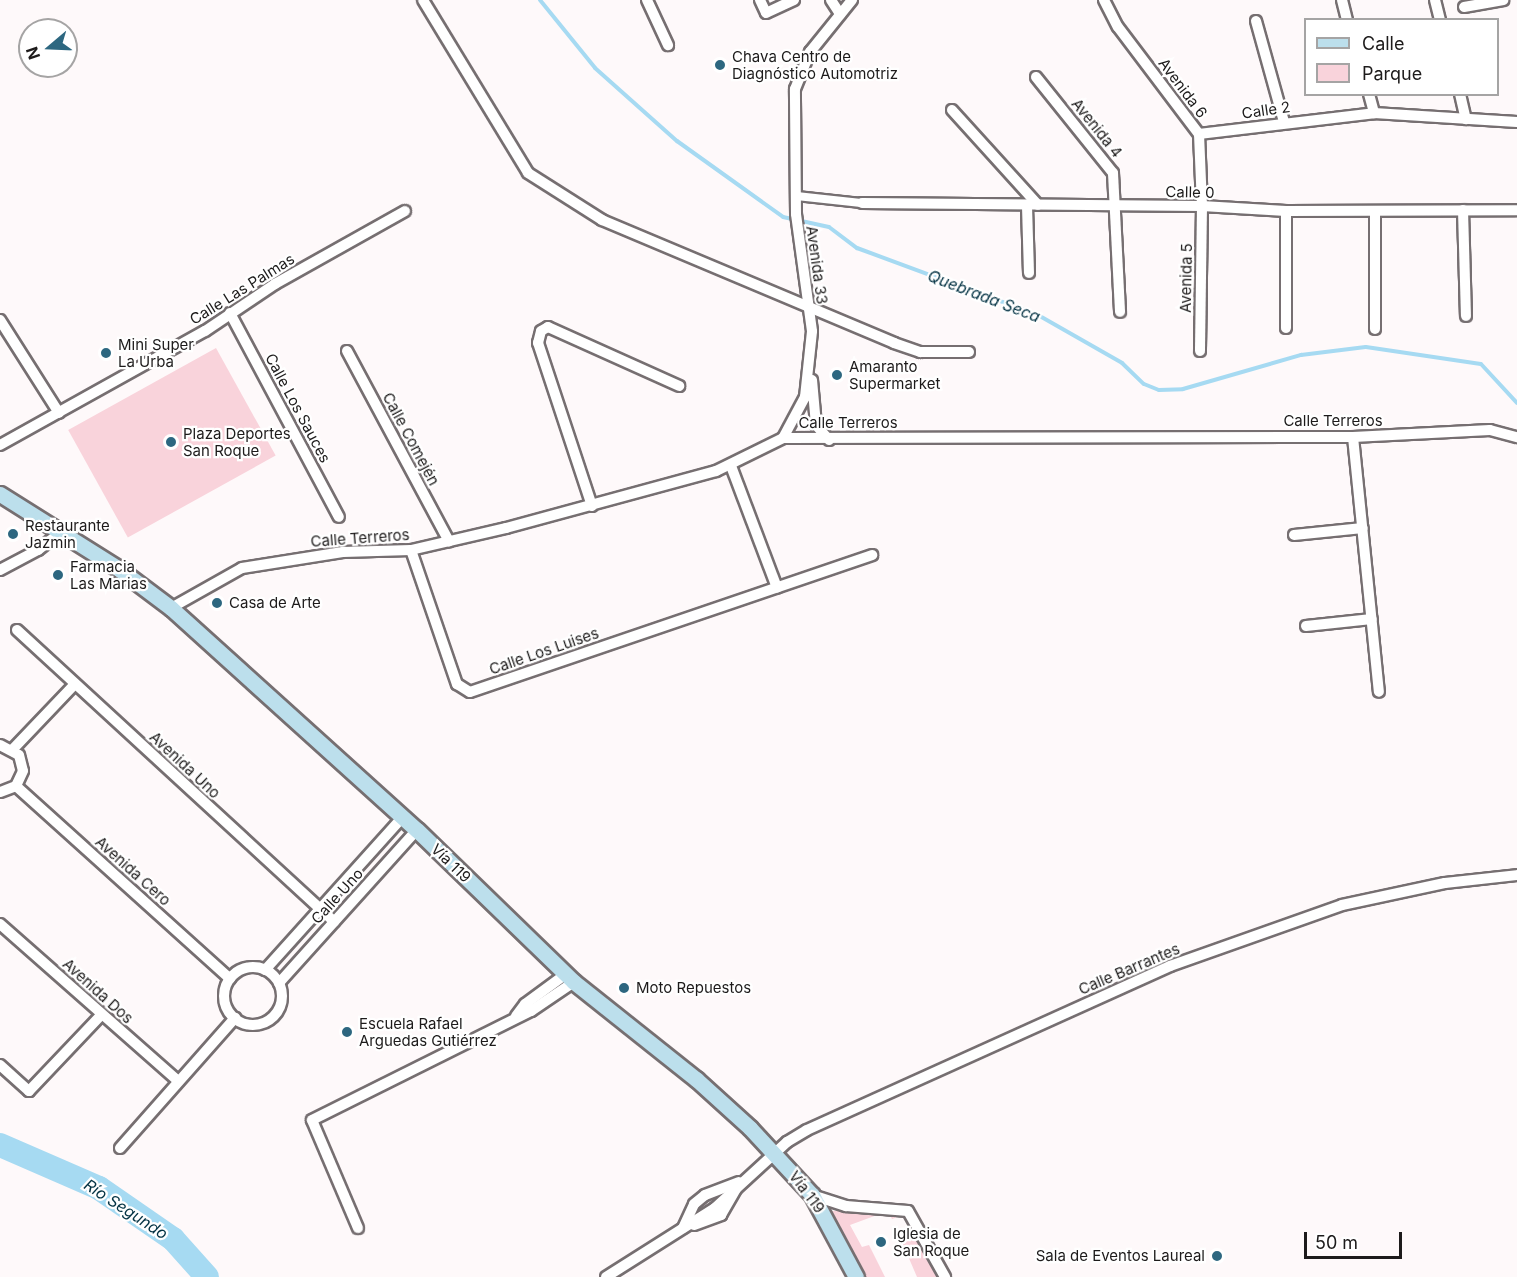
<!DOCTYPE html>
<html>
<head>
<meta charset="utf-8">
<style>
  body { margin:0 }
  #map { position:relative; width:1517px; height:1277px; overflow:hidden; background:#fef9fa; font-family:Inter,sans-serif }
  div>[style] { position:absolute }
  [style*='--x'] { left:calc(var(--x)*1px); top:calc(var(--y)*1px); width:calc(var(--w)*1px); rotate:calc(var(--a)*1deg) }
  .green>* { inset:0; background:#f9d3db; transform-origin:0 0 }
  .stream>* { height:4px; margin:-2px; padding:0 2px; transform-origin:2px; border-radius:2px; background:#a6daf2 }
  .river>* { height:24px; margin:-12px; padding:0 12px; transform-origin:12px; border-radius:12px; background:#a6daf2 }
  .roads { filter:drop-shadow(2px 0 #766f71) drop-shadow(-2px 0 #766f71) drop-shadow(0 2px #766f71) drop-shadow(0 -2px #766f71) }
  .pedestrian>* { height:8px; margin:-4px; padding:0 4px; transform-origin:4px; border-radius:4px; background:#fff }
  .minor>* { height:10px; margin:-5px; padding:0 5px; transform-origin:5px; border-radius:5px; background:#fff }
  .minor>.ring { margin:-5px; padding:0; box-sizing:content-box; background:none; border:10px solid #fff; border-radius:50% }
  .secondary>* { height:15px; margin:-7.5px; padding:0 7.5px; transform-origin:7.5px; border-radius:7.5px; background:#bcdfec }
  .dots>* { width:16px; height:16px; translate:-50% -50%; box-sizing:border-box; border:3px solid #fff; border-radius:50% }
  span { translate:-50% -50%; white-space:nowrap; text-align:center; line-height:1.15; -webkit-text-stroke:4.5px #fff; paint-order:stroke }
  .poi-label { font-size:15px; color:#1d1b1b }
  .left { translate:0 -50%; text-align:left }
  .right { translate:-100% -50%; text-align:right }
  .street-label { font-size:15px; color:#1d1b1b }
  .water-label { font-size:16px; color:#043344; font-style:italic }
  .legend { position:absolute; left:1304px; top:18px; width:195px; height:78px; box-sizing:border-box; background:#fff; border:2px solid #a5a4a4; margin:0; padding:8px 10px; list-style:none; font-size:18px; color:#1d1b1b }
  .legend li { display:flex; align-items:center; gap:12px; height:30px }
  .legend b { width:30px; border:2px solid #a5a4a4 }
  .north { position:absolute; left:18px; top:18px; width:60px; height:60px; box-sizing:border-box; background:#fff; border:2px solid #a5a4a4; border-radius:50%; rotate:251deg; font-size:16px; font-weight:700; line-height:24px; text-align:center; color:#1d1b1b }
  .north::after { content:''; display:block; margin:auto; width:21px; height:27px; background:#2d6780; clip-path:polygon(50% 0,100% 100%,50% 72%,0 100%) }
  .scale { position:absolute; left:1304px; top:1232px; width:98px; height:27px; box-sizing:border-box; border:3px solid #1d1b1b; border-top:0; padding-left:8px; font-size:18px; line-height:21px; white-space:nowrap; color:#1d1b1b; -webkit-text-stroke:4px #fff; paint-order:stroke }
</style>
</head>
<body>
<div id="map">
  <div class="green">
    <i style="left:216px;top:348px;width:123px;height:169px;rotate:61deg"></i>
    <i style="clip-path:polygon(895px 1210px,911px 1218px,940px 1277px,917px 1277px,899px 1235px,911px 1229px,908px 1219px,900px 1216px,892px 1219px,888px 1211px,850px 1225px,862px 1247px,869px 1245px,885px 1277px,864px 1277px,831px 1211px)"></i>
  </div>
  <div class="stream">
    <i style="--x:540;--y:0;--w:87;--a:51"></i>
    <i style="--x:595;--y:68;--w:110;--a:41.7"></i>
    <i style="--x:677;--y:141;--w:130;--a:35.6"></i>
    <i style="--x:783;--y:217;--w:47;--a:12.3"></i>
    <i style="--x:829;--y:227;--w:35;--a:37"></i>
    <i style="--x:857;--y:248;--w:193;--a:20.3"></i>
    <i style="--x:1038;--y:315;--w:97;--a:29.7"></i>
    <i style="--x:1122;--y:363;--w:30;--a:44"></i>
    <i style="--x:1144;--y:384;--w:16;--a:22"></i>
    <i style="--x:1159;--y:390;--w:24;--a:-2"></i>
    <i style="--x:1183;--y:389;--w:123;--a:-16.1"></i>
    <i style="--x:1301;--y:355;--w:65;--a:-7"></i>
    <i style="--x:1366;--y:347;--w:116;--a:8.4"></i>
    <i style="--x:1481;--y:364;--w:53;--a:47.3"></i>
  </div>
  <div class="river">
    <i style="--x:0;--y:1145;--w:108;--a:23.5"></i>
    <i style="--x:99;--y:1188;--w:90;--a:34.6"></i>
    <i style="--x:173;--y:1239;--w:51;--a:48.2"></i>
  </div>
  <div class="roads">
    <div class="pedestrian">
      <i style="--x:796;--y:196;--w:66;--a:6.1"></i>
    </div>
    <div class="minor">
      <i style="--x:423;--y:0;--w:202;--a:58.7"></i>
      <i style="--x:528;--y:173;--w:88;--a:32.4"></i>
      <i style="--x:602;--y:220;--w:317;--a:22.8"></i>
      <i style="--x:894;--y:343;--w:28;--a:19"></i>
      <i style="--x:920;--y:352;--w:49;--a:0"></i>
      <i style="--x:647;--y:0;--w:50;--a:65"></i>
      <i style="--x:760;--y:0;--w:14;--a:65"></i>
      <i style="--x:766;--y:13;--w:31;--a:-25"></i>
      <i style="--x:831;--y:0;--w:17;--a:57"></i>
      <i style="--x:1104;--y:0;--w:30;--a:63"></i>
      <i style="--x:1118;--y:27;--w:134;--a:52.9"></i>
      <i style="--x:1199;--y:134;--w:72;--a:87.6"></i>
      <i style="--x:1202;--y:206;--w:145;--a:90.8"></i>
      <i style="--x:1342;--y:0;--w:21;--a:76"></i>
      <i style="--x:1435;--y:0;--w:21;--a:76"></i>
      <i style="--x:1464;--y:7;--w:40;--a:-10"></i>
      <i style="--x:1256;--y:21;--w:105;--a:74.5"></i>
      <i style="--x:1036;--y:77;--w:123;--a:51.3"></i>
      <i style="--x:1113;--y:173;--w:139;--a:87.1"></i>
      <i style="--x:1369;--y:94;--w:20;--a:75"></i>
      <i style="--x:1460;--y:94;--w:26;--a:77"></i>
      <i style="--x:952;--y:110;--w:128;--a:47.8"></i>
      <i style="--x:1199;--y:134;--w:176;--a:-6.8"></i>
      <i style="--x:1374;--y:113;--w:143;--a:3.6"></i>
      <i style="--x:862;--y:203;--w:340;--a:0.5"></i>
      <i style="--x:1202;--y:206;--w:84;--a:3.4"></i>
      <i style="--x:1286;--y:211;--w:231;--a:-0.2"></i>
      <i style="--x:1027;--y:206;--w:67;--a:88.3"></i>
      <i style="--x:1463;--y:210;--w:106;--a:88.4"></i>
      <i style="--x:230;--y:313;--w:231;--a:61.9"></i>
      <i style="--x:0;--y:320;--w:110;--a:57.6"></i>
      <i style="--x:1286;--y:328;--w:117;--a:-90"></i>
      <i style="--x:1375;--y:329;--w:118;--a:-90"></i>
      <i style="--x:347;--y:351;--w:216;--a:61.8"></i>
      <i style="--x:812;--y:380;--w:45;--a:84.9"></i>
      <i style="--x:816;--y:425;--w:20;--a:49"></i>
      <i style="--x:1353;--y:437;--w:256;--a:84.2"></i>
      <i style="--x:783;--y:438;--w:47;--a:-61.8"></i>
      <i style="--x:805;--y:397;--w:66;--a:-83.9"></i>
      <i style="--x:812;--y:331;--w:118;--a:-97.8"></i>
      <i style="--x:796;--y:214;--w:125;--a:-90.5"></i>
      <i style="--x:795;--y:89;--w:40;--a:-68"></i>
      <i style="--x:810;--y:52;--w:67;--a:-51.1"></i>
      <i style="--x:0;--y:445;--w:235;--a:-29.1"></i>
      <i style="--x:205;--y:331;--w:84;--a:-33.9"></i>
      <i style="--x:275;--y:284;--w:149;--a:-29.3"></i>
      <i style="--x:731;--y:466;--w:130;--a:69.3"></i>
      <i style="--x:592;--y:506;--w:172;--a:-108.3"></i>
      <i style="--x:538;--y:343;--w:12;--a:-76"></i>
      <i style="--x:541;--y:331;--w:8;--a:-30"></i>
      <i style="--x:548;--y:327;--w:144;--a:24.2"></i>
      <i style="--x:1294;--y:535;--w:69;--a:-5.8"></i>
      <i style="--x:411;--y:550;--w:142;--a:71.1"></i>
      <i style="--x:457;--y:684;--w:15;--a:32"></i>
      <i style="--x:470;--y:692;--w:425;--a:-18.8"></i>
      <i style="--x:0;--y:570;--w:43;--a:-27.8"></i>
      <i style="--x:38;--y:550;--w:31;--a:-38"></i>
      <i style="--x:171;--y:608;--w:81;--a:-29.4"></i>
      <i style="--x:242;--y:568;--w:102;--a:-9"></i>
      <i style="--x:343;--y:552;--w:68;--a:-1.7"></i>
      <i style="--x:411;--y:550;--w:98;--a:-13"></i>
      <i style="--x:506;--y:528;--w:218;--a:-15.2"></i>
      <i style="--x:716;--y:471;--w:75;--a:-26.2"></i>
      <i style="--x:783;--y:438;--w:570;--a:-0.1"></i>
      <i style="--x:1353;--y:437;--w:137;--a:-2.9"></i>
      <i style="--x:1490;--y:430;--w:28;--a:15"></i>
      <i style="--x:1306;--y:626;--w:66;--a:-6.1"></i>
      <i style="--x:17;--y:630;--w:431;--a:42.6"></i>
      <i style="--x:0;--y:745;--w:21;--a:28"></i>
      <i style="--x:19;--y:755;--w:16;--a:76"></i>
      <i style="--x:23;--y:771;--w:17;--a:115"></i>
      <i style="--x:16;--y:786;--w:17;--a:159"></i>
      <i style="--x:13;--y:749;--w:90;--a:-46.4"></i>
      <i style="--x:16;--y:786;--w:288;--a:42"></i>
      <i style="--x:0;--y:924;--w:236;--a:41.4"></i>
      <i class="ring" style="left:224px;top:967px;width:48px;height:48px"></i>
      <i style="--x:265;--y:970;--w:206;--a:-48"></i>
      <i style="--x:279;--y:983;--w:206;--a:-48"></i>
      <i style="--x:516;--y:1016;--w:15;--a:-53"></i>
      <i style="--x:525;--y:1004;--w:51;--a:-36.2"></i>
      <i style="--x:0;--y:1065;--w:39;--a:42"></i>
      <i style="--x:29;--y:1091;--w:105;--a:-46.5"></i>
      <i style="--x:120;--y:1148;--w:174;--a:-48.5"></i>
      <i style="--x:812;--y:1195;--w:36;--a:18"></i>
      <i style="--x:846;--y:1206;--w:62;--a:4.6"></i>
      <i style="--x:908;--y:1211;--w:76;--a:60.7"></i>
      <i style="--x:694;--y:1225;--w:29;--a:-20"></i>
      <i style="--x:721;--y:1215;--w:30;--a:-60"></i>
      <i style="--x:358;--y:1228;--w:117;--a:-113.1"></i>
      <i style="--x:312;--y:1120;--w:245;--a:-26.5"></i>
      <i style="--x:531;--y:1011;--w:52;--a:-34"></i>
      <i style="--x:683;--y:1228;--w:26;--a:-65"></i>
      <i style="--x:694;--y:1204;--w:14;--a:-39"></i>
      <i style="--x:705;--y:1195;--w:36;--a:-21"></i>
      <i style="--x:606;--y:1277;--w:129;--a:-32.3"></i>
      <i style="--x:715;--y:1208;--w:98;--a:-42.5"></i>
      <i style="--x:787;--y:1142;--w:23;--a:-31"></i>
      <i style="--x:807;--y:1130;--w:398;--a:-24.3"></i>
      <i style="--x:1170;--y:966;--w:182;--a:-19.5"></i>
      <i style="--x:1342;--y:905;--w:105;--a:-12.1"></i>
      <i style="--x:1445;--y:883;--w:72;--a:-6.3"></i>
    </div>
    <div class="secondary">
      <i style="--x:0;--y:494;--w:141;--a:32.2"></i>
      <i style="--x:119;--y:569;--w:65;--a:36.9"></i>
      <i style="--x:171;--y:608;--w:331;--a:42.1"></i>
      <i style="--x:417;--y:830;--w:219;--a:44.1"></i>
      <i style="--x:574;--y:982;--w:156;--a:38.5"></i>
      <i style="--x:696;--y:1079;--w:73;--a:42.2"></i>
      <i style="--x:750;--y:1128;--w:91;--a:47.2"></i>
      <i style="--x:812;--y:1195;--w:93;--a:61.8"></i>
    </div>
  </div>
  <div class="dots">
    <i style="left:720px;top:65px;background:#2d6780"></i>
    <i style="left:106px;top:353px;background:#2d6780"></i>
    <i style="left:837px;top:375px;background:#2d6780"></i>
    <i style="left:171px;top:442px;background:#2d6780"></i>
    <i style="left:13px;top:534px;background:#2d6780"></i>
    <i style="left:58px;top:575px;background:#2d6780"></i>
    <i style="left:217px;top:603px;background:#2d6780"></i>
    <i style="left:624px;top:988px;background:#2d6780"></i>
    <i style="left:347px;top:1032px;background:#2d6780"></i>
    <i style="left:881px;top:1242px;background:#2d6780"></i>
    <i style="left:1217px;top:1256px;background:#2d6780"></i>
  </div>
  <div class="poi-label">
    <span class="left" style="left:732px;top:65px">Chava Centro de<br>Diagnóstico Automotriz</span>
    <span class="left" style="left:118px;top:353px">Mini Super<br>La Urba</span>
    <span class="left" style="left:849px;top:375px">Amaranto<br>Supermarket</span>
    <span class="left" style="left:183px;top:442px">Plaza Deportes<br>San Roque</span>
    <span class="left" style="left:25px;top:534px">Restaurante<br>Jazmin</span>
    <span class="left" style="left:70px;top:575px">Farmacia<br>Las Marias</span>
    <span class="left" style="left:229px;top:603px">Casa de Arte</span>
    <span class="left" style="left:636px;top:988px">Moto Repuestos</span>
    <span class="left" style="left:359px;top:1032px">Escuela Rafael<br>Arguedas Gutiérrez</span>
    <span class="left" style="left:893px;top:1242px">Iglesia de<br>San Roque</span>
    <span class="right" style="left:1205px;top:1256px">Sala de Eventos Laureal</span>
  </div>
  <div class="street-label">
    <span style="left:1183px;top:88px;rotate:53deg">Avenida 6</span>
    <span style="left:1266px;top:110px;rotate:-8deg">Calle 2</span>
    <span style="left:1097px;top:128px;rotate:51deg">Avenida 4</span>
    <span style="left:1190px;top:192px;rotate:1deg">Calle 0</span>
    <span style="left:817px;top:265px;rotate:82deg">Avenida 33</span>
    <span style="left:1186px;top:278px;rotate:-89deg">Avenida 5</span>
    <span style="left:242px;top:289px;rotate:-32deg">Calle Las Palmas</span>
    <span style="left:298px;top:408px;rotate:62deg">Calle Los Sauces</span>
    <span style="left:1333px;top:421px">Calle Terreros</span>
    <span style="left:848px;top:423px">Calle Terreros</span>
    <span style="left:411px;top:439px;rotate:62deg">Calle Comején</span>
    <span style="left:360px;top:538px;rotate:-4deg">Calle Terreros</span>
    <span style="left:544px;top:651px;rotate:-19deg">Calle Los Luises</span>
    <span style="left:185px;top:765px;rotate:43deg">Avenida Uno</span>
    <span style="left:451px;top:863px;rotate:44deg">Vía 119</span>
    <span style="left:133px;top:871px;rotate:42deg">Avenida Cero</span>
    <span style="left:337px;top:896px;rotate:-48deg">Calle Uno</span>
    <span style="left:1129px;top:969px;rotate:-23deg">Calle Barrantes</span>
    <span style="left:98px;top:991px;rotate:42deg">Avenida Dos</span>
    <span style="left:807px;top:1192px;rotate:53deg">Vía 119</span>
  </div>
  <div class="water-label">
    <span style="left:984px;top:296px;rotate:21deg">Quebrada Seca</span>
    <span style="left:126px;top:1209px;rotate:33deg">Río Segundo</span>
  </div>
  <ul class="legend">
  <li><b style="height:8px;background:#bcdfec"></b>Calle</li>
  <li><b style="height:16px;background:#f9d3db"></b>Parque</li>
  </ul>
  <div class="north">N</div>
  <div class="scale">50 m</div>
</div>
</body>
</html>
